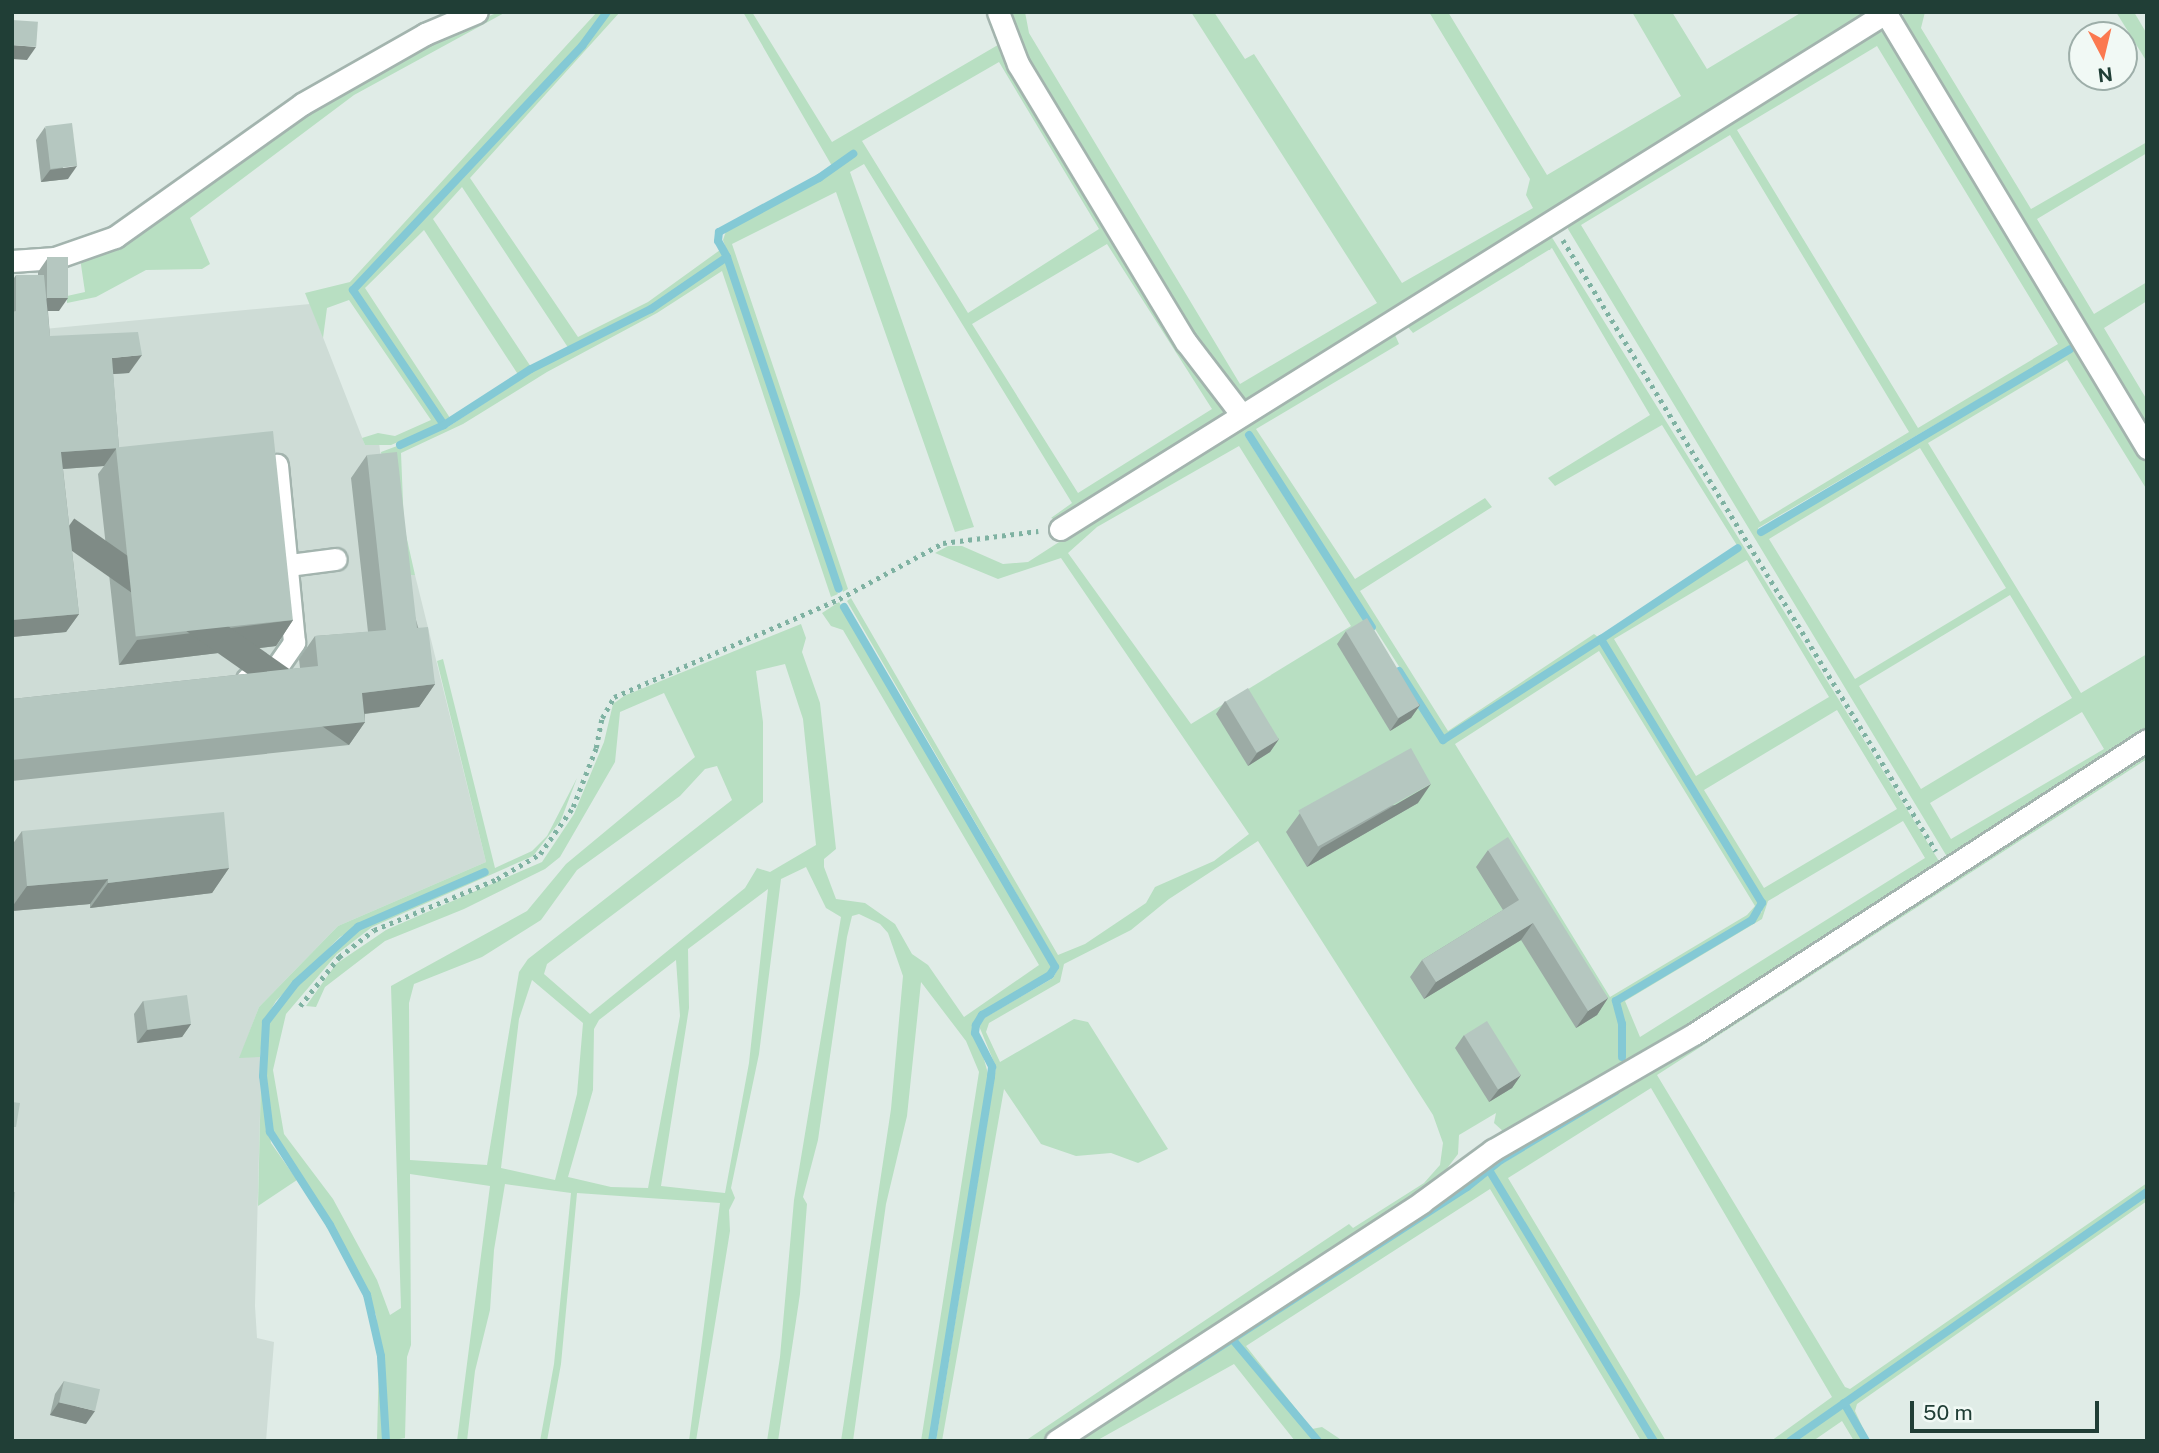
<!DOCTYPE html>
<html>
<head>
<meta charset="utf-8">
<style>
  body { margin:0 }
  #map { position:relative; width:2159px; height:1453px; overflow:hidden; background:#e0ece7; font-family:"Public Sans",sans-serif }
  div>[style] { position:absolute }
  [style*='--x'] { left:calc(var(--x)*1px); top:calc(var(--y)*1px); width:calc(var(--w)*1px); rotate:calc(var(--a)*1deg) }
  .built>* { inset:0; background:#cedcd6 }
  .green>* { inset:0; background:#b8dfc2 }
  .stream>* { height:8px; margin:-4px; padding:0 4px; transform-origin:4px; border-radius:4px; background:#84c9d5 }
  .path>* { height:4.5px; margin-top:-2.25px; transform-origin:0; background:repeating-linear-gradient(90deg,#7fb2a2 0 3.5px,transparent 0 8.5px) }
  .roads { filter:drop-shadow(2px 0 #a3b4ae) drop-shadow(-2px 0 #a3b4ae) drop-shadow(0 2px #a3b4ae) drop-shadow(0 -2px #a3b4ae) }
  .minor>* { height:21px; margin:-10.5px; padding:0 10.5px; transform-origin:10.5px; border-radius:10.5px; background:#fff }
  .wall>* { inset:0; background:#9caba5 }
  .shaded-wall>* { inset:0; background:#7f8b86; transform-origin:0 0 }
  .building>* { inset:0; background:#b5c7c0; transform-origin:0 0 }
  span { translate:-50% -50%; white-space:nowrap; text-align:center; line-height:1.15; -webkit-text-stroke:5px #f1f9f5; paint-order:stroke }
  .frame { position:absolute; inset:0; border:14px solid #203e36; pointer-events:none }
  .north { position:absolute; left:2068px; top:21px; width:70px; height:70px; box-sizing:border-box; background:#f1f9f5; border:2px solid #9daea9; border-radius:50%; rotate:173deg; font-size:19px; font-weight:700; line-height:28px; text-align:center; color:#203e36 }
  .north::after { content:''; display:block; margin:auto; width:24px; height:32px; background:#fb7950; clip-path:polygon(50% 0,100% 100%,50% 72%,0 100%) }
  .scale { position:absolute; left:1910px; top:1401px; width:189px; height:32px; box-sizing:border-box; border:4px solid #203e36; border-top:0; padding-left:9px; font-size:21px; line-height:24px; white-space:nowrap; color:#203e36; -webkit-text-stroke:5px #f1f9f5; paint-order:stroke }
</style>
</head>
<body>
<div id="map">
  <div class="built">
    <i style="clip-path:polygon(310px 304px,365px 445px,379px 443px,397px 575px,415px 575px,486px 862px,338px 926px,259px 1007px,240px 1057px,260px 1057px,261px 1077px,255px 1306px,257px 1338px,274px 1342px,266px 1441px,12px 1441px,12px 332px)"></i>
  </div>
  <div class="green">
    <i style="clip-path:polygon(499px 12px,506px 12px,354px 95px,190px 218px,210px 264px,202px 269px,146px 270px,96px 297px,67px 303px,67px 296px,85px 292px,80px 258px,278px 128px,430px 40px)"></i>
    <i style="clip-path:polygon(597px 12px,604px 12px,581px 43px,350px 290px,441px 424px,391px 445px,365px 445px,362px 438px,378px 433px,395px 436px,431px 420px,349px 300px,327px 308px,323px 338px,305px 293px,350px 282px)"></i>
    <i style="clip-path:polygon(610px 12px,620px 12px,470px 178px,578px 337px,648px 302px,720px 250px,724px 257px,650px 308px,569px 349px,462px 187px,433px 219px,531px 367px,519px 376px,424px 230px,365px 288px,450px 418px,445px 422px,356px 289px)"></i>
    <i style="clip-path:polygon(evenodd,743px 12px,752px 12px,832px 142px,1003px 42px,1227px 413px,1060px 521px,1051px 518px,1072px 503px,864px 164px,850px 172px,974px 527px,955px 532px,836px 192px,732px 244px,848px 589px,843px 592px,723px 240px,726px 231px,826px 177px,856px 154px,853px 150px,832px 166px,743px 12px,999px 62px,1099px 229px,968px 313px,862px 141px,999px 62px,743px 12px,1107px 244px,1212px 409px,1078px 493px,972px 324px,1107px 244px)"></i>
    <i style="clip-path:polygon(1006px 12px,1025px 12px,1029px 33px,1240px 384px,1377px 303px,1191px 12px,1214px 12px,1245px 59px,1254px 54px,1402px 283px,1533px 208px,1526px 195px,1530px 179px,1429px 12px,1448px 12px,1547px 175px,1681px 96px,1632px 12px,1672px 12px,1707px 69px,1802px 12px,1869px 12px,1245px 400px,1233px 394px,1193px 337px,1022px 57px)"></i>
    <i style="clip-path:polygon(1904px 12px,1925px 12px,1921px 28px,2031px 209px,2147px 142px,2147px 153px,2037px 219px,2094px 314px,2147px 282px,2147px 301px,2104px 328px,2147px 400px,2147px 437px,1901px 22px)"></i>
    <i style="clip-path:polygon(2116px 12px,2134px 12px,2147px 34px,2147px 62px)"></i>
    <i style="clip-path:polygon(evenodd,1873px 27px,1893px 38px,2147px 463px,2147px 490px,2067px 360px,1928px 443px,2081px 693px,2147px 654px,2147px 733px,1949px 860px,1568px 229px,1569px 219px,1873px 27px,1877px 46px,2058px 344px,1918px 428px,1737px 130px,1877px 46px,1873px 27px,1730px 135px,1909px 432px,1760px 522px,1581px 225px,1730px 135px,1873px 27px,2070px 346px,2071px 352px,1759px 533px,1758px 528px,2070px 346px,1873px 27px,1920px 448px,2006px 588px,1855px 679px,1769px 539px,1920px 448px,1873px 27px,2010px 595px,2072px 698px,1921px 789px,1859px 686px,2010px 595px,1873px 27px,2082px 712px,2104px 749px,1951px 839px,1930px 803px,2082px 712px)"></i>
    <i style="clip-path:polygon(evenodd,1548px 231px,1942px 866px,1730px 1002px,1505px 1133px,1494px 1123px,1496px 1113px,1459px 1135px,1458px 1154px,1439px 1179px,1048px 1441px,1025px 1441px,1349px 1224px,1353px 1228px,1424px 1183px,1440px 1165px,1443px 1143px,1433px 1115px,1258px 841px,1169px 899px,1131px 930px,1064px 964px,1060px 982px,989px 1023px,986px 1032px,1000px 1062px,1074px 1019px,1088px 1022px,1168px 1149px,1138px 1163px,1111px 1153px,1076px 1156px,1041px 1144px,1004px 1089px,942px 1441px,936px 1441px,996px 1067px,979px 1026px,984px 1018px,1053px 978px,1059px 967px,847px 601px,851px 598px,1058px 955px,1085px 944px,1146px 903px,1155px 887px,1214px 861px,1249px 834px,1061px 558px,998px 579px,935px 553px,948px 546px,962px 546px,1003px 564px,1028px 562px,1392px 328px,1399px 344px,1256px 429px,1355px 579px,1485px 498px,1492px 507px,1360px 591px,1448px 731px,1594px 634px,1598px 637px,1444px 737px,1250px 433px,1245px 436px,1443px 743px,1600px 642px,1759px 900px,1759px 909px,1749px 919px,1612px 1001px,1619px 1024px,1618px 1058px,1625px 1056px,1625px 1035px,1618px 1002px,1762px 912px,1759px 894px,1603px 640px,1738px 547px,1662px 425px,1555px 486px,1548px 478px,1650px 415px,1552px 248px,1413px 333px,1403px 321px,1548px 231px,1239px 446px,1351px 626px,1191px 724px,1068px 553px,1097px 527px,1239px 446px,1548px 231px,1747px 560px,1829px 697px,1696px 776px,1614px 639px,1747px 560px,1548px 231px,1599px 651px,1755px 906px,1747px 915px,1610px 997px,1455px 744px,1599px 651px,1548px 231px,1837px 710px,1897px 809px,1764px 888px,1704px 790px,1837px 710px,1548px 231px,1903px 821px,1925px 858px,1640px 1037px,1625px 1001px,1762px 919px,1768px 901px,1903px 821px)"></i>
    <i style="clip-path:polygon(725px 261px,838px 594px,831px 597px,722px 271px,657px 313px,547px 372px,463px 424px,401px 453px,404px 526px,415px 575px,397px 575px,381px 452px,448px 427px,532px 372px,652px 311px)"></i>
    <i style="clip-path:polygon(evenodd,839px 602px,1052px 967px,1049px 973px,980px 1014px,974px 1024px,989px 1077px,930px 1441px,921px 1441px,979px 1072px,966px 1041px,921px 982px,907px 1116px,886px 1204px,853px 1441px,841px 1441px,891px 1109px,903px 976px,888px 933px,880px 924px,859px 914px,852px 916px,847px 937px,818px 1140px,803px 1197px,807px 1204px,800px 1294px,778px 1441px,767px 1441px,780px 1357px,794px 1200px,841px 917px,826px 908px,806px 867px,781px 879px,759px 1054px,731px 1188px,735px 1198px,729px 1210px,730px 1231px,696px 1441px,689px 1441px,720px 1203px,577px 1193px,561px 1364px,547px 1441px,540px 1441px,554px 1364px,571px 1193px,505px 1184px,494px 1250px,490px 1310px,475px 1371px,467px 1441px,457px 1441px,490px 1186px,410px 1174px,411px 1345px,407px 1357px,405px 1438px,388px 1441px,376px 1315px,332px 1224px,275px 1142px,269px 1119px,265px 1042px,268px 1022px,279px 1004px,343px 940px,383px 916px,485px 873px,484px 870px,382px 913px,340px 937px,276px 1001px,264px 1021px,260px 1057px,239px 1058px,259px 1007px,338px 926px,486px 862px,437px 661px,443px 659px,495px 868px,532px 851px,547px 836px,577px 778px,561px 820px,533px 856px,372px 927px,337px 954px,286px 1014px,273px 1070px,284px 1134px,333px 1199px,377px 1280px,390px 1315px,401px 1308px,391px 986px,527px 911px,566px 864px,695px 757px,664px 693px,620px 712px,615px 762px,560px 857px,545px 869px,464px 909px,385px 941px,325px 987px,316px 1007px,306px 1006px,336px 964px,386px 930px,542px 862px,574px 814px,604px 742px,613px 704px,624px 696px,801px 624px,806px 638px,802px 652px,820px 703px,836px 849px,824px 859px,824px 867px,836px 899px,865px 903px,895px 924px,912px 954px,928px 965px,964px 1017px,1039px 965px,843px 630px,831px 626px,822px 613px,839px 602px,785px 664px,803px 719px,816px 845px,770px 872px,757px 868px,745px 888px,590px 1014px,544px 974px,547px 964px,763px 802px,763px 722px,756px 671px,785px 664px,839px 602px,717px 766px,732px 800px,528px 959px,519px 972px,487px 1165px,410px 1160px,409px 1003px,414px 984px,482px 957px,541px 920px,577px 870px,680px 796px,705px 769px,717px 766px,839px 602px,768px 889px,749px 1063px,725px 1193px,661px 1186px,689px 1008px,688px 949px,768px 889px,839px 602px,676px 960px,680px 1016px,648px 1188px,611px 1187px,568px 1177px,593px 1090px,594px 1029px,599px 1020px,676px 960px,839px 602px,532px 980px,583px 1023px,577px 1094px,555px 1180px,501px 1168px,519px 1019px,532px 980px)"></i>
    <i style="clip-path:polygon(2147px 754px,2147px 759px,1657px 1075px,1845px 1387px,1850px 1389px,2147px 1183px,2147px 1190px,1787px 1441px,1771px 1441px,1832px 1397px,1651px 1088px,1508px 1178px,1666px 1441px,1656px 1441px,1492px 1170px,1710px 1036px)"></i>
    <i style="clip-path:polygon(261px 1077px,271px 1143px,297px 1180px,258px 1206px)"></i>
    <i style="clip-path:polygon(1488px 1172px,1651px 1441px,1641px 1441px,1490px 1189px,1246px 1346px,1312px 1429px,1322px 1427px,1343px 1441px,1321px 1441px,1235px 1340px)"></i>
    <i style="clip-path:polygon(2147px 1194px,2147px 1201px,1857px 1404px,1855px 1411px,1869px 1441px,1847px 1403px)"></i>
    <i style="clip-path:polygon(1232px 1342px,1315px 1441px,1295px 1441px,1234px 1364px,1096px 1441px,1078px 1441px)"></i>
    <i style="clip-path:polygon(379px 1356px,385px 1424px,384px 1441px,377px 1441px)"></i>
    <i style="clip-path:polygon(1843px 1407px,1863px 1441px,1854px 1441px,1842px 1421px,1813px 1441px,1794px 1441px)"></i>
  </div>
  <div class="stream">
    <i style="--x:727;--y:257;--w:18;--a:-119"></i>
    <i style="--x:718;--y:241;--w:9;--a:-84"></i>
    <i style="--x:719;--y:232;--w:114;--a:-28.4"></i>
    <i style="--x:819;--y:178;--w:42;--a:-35.2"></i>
    <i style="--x:444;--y:425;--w:163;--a:-124"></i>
    <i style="--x:353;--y:290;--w:335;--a:-46.8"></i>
    <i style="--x:582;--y:46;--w:42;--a:-53.7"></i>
    <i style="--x:1249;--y:435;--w:228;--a:57.4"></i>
    <i style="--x:400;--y:445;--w:48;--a:-24.4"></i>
    <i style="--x:444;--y:425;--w:103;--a:-32.8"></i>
    <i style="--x:531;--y:369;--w:134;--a:-26.6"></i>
    <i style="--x:651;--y:309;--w:92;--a:-34.4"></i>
    <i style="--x:727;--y:257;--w:350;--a:71.4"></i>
    <i style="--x:1761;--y:532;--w:359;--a:-30.6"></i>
    <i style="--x:844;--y:607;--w:417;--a:59.6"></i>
    <i style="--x:1055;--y:967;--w:9;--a:122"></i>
    <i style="--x:1050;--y:975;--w:79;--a:149.5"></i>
    <i style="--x:982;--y:1015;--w:12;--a:121"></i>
    <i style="--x:976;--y:1025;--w:8;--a:97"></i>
    <i style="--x:975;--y:1033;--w:38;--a:63"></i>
    <i style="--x:992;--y:1067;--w:10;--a:96"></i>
    <i style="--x:991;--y:1077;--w:369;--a:99.2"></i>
    <i style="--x:1399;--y:671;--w:82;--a:57.5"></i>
    <i style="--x:1443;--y:740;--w:188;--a:-32.6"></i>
    <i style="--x:1622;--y:1057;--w:33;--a:-90"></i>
    <i style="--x:1622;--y:1024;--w:24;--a:-105"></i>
    <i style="--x:1616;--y:1001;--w:158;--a:-30.8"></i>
    <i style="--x:1752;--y:920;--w:20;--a:-60"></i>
    <i style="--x:1762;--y:903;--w:309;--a:-121.4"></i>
    <i style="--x:1601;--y:639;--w:164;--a:-33.6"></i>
    <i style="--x:1489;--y:1170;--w:317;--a:58.7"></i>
    <i style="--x:1233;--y:1340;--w:132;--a:49.9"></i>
    <i style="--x:1189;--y:1367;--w:331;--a:-32.9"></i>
    <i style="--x:1467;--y:1187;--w:43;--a:-38.5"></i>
    <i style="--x:1501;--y:1160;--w:134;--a:-31"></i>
    <i style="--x:1844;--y:1403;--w:44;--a:59.9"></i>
    <i style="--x:386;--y:1441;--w:85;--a:-93.4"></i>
    <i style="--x:381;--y:1356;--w:63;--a:-102.9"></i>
    <i style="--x:367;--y:1295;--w:79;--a:-117.9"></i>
    <i style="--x:330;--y:1225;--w:111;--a:-122.8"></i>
    <i style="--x:270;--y:1132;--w:56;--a:-97.1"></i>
    <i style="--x:263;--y:1076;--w:54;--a:-86.8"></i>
    <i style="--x:266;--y:1022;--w:49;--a:-52.4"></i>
    <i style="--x:296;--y:983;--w:84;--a:-42.1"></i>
    <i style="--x:358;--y:927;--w:138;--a:-23.4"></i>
    <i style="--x:1790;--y:1441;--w:435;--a:-34.9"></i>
  </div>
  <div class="path">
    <i style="--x:1563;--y:240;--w:716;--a:58.6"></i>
    <i style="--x:300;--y:1006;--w:63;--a:-51.5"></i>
    <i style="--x:339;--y:957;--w:44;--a:-37.6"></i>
    <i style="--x:374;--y:930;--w:133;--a:-22.5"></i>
    <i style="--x:497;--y:879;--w:50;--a:-30.2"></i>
    <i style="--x:540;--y:854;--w:57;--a:-54.9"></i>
    <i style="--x:573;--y:807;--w:63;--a:-68.7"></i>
    <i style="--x:596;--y:748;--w:31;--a:-79"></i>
    <i style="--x:602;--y:718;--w:24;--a:-60"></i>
    <i style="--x:614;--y:697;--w:245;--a:-23.5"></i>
    <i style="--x:839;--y:599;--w:118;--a:-28.3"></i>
    <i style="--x:943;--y:543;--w:96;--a:-7.2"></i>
  </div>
  <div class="roads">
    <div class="minor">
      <i style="--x:998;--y:12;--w:56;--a:69"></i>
      <i style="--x:1018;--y:64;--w:325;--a:58.9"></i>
      <i style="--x:1186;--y:342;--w:91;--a:52.6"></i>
      <i style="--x:1885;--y:12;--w:509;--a:59"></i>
      <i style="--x:12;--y:261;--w:43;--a:-4"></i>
      <i style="--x:55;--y:258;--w:64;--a:-19.3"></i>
      <i style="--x:115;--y:237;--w:229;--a:-35.4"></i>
      <i style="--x:302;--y:104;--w:142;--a:-29.6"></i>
      <i style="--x:425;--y:34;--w:56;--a:-22.9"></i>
      <i style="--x:1060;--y:529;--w:975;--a:-32.01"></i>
      <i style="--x:289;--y:565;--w:47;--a:-7.3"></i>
      <i style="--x:247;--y:679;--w:25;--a:-11"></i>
      <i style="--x:272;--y:674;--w:39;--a:-55"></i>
      <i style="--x:294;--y:642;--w:178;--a:-95.5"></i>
      <i style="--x:1056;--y:1441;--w:437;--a:-33.1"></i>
      <i style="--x:1422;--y:1202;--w:88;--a:-36.2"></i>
      <i style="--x:1493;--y:1150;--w:232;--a:-30"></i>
      <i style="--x:1694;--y:1034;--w:540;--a:-32.98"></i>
    </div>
  </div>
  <div class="wall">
    <i style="clip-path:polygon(45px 127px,68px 179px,41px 182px,36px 140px)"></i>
    <i style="clip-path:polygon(47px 259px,59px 311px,48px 311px,50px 336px,129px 373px,113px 374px,119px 448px,293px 620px,276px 646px,119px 665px,98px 474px,104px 466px,63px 469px,79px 614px,66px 632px,12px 637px,12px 281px,16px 275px,38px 275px,38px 272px)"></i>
    <i style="clip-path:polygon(367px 455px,435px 684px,419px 707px,365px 714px,365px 722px,349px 745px,12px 781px,12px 699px,300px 668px,299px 659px,315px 636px,368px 632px,351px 478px)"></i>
    <i style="clip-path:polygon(1346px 631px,1420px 705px,1411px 718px,1390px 731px,1337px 644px)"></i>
    <i style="clip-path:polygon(1225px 701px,1279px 739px,1270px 752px,1248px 766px,1216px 714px)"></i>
    <i style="clip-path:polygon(1418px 803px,1307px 867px,1286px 832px,1300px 813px)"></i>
    <i style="clip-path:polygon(22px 831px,229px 868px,212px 893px,90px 908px,90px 904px,12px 911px,12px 845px)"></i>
    <i style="clip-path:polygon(1488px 850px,1608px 998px,1597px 1015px,1576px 1028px,1521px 940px,1424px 999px,1410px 977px,1422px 960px,1503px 910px,1476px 867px)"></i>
    <i style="clip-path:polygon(143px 1001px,191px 1024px,182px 1037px,137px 1043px,134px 1014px)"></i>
    <i style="clip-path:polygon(1464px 1035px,1521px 1075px,1512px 1088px,1489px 1102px,1455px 1048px)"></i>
    <i style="clip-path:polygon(64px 1381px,86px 1424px,50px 1415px,55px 1394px)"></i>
  </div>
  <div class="shaded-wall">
    <i style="clip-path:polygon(12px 45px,36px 47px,27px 60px,12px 59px)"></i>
    <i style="clip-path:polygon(77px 166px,68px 179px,41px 182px,50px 170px)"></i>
    <i style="clip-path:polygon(47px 298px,68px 298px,59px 311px,38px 311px)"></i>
    <i style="clip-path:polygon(142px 355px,129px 373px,99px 375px,112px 358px)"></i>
    <i style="clip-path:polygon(119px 448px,116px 449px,104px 466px,48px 470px,61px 452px)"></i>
    <i style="clip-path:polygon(79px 614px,66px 632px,12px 637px,12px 620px)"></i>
    <i style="clip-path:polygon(293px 620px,276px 646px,119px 665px,137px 640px)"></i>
    <i style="clip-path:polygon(435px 684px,419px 707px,346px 716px,362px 693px)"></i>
    <i style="clip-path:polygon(1420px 705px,1411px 718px,1390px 731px,1399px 718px)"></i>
    <i style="left:365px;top:722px;width:28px;height:355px;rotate:125deg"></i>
    <i style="clip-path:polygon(1279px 739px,1270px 752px,1248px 766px,1257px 753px)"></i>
    <i style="clip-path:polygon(1431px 784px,1418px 803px,1307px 867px,1321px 848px)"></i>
    <i style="clip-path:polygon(229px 868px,212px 893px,90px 908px,108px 883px)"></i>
    <i style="clip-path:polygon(108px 879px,90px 904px,12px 911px,12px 907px,27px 886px)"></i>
    <i style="clip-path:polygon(1533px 923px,1521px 940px,1424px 999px,1436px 982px)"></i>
    <i style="clip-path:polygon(1608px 998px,1597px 1015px,1576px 1028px,1588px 1011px)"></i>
    <i style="clip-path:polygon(191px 1024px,182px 1037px,137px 1043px,147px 1030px)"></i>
    <i style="clip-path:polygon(1521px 1075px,1512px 1088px,1489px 1102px,1499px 1089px)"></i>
    <i style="clip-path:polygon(59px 1402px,95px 1411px,86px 1424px,50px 1415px)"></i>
  </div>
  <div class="building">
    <i style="left:12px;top:20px;width:26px;height:25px;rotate:4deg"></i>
    <i style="left:72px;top:123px;width:43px;height:27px;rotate:83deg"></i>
    <i style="left:68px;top:257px;width:41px;height:21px;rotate:90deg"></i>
    <i style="clip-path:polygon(16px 275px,44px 275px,50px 336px,138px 332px,142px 355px,112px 358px,119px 448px,61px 452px,79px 614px,12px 620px,12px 312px,16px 311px)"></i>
    <i style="left:273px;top:431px;width:190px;height:158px;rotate:84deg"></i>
    <i style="clip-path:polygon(397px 452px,417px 628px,428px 627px,435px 684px,362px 693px,365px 722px,12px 760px,12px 699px,318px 666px,315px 636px,386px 630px,367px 455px)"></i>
    <i style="left:1367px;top:618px;width:102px;height:25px;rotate:59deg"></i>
    <i style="left:1248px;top:688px;width:60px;height:26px;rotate:59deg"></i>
    <i style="left:1411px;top:748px;width:41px;height:129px;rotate:61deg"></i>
    <i style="clip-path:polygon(224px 812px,229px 868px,108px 883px,108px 879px,27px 886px,22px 831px)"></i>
    <i style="clip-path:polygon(1508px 837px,1608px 998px,1588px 1011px,1533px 923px,1436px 982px,1422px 960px,1519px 900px,1488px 850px)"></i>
    <i style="left:187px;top:995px;width:29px;height:44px;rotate:82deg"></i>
    <i style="left:1487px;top:1021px;width:64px;height:27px;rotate:58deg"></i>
    <i style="clip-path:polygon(12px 1102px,20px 1103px,16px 1127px,12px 1127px)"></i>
    <i style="clip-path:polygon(12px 1192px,15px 1192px,12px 1229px)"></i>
    <i style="left:64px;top:1381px;width:37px;height:22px;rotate:13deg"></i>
  </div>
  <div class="frame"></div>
  <div class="north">N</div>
  <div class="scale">50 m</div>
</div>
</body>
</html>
